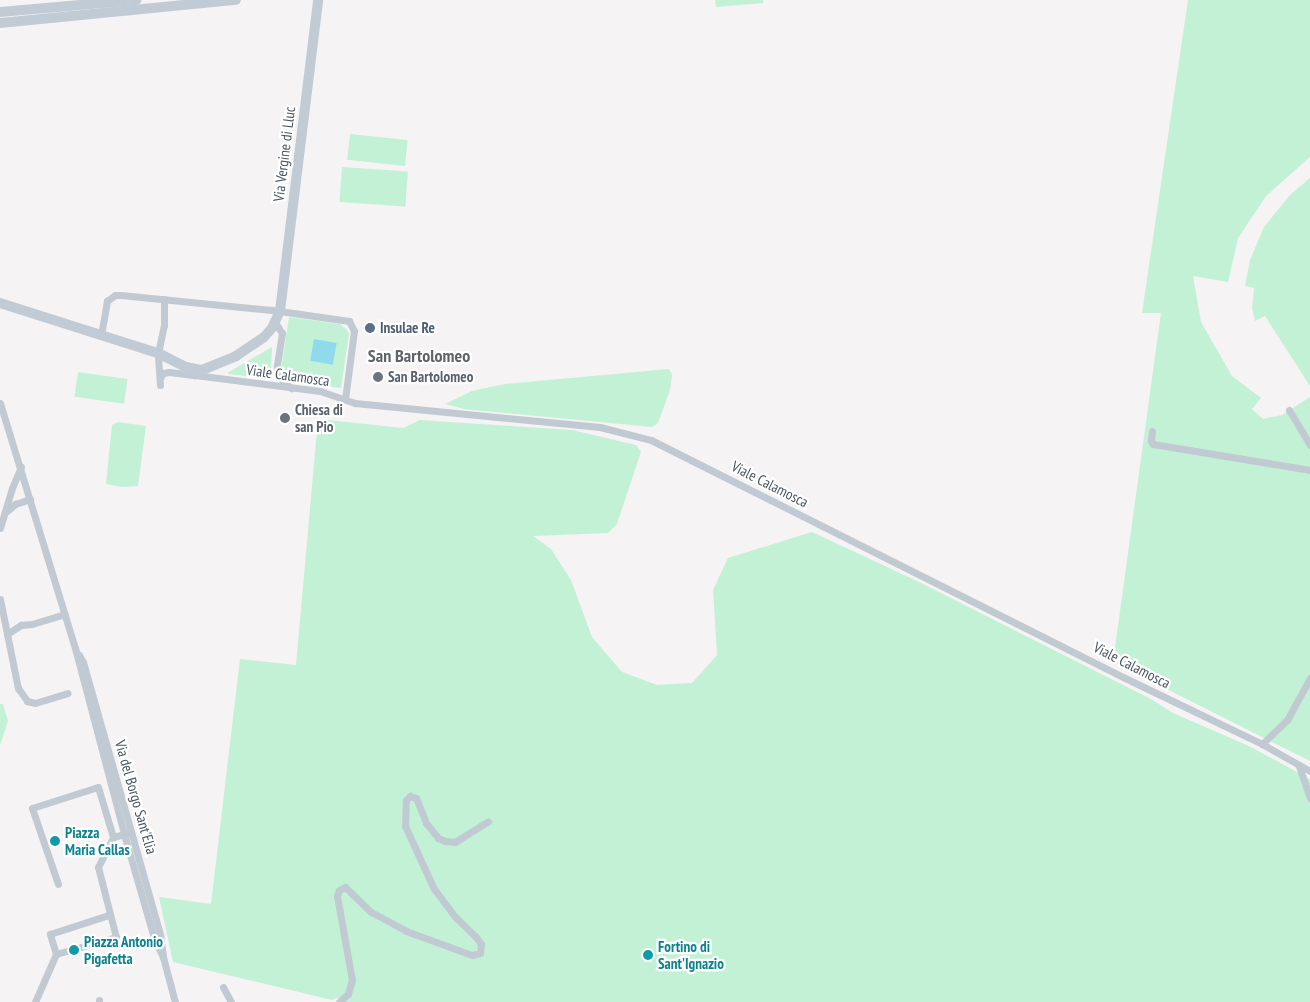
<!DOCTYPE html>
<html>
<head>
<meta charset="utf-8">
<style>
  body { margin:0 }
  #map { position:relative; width:1310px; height:1002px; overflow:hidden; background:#f5f3f3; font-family:"PT Sans Narrow",sans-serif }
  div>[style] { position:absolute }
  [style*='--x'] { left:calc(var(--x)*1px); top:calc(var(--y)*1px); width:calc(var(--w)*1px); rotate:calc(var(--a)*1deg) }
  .green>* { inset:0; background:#c3f1d5; transform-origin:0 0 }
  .water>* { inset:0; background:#90daee; transform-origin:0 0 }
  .street>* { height:7px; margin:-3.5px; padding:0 3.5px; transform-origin:3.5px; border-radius:3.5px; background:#c1cad2 }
  .secondary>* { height:10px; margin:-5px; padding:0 5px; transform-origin:5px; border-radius:5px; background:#c1cbd6 }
  .dots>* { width:14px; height:14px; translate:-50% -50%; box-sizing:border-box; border:2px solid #fff; border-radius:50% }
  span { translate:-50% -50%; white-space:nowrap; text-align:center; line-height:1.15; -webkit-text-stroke:4.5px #fff; paint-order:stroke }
  .street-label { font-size:15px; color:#4a5661 }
  .service-label { font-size:15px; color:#4e5e75; font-weight:700 }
  .left { translate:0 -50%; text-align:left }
  .worship-label { font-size:15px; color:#5b616d; font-weight:700 }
  .culture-label { font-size:15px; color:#0d838f; font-weight:700 }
  .quarter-label { font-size:18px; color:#5f6368; font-weight:700 }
</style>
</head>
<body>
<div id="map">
  <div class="green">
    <i style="clip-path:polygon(715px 0,763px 0,763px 3px,716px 7px)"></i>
    <i style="clip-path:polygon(1188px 0,1310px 0,1310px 157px,1266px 196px,1238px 238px,1228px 282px,1193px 276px,1201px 322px,1232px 376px,1261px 398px,1252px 409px,1263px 419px,1282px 415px,1310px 397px,1310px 761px,1113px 662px,1161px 313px,1142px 313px)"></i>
    <i style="left:350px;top:134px;width:58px;height:26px;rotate:6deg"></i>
    <i style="left:342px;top:167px;width:66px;height:35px;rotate:4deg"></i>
    <i style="clip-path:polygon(1310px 178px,1310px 386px,1265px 316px,1255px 321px,1252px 308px,1254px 288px,1245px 286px,1250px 260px,1264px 227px,1290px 195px)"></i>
    <i style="clip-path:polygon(289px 317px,340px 324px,347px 330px,349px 334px,341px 388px,292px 382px,281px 370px)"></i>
    <i style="clip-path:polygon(272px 347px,271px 370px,265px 376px,255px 377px,228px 374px,229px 372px)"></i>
    <i style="clip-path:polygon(669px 369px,672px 375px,670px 390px,658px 423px,652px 427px,464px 409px,445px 404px,472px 391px,505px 384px)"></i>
    <i style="left:78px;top:372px;width:50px;height:25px;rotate:8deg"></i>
    <i style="clip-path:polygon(318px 419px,403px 428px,420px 420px,572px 430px,636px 445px,641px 452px,617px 524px,608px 533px,533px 536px,551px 549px,571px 580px,592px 637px,622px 672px,657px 685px,692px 683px,717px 655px,713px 590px,728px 558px,812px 532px,919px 582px,1149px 698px,1173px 713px,1251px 747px,1310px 779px,1310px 1002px,342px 1002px,338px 998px,332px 1000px,173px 962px,159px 897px,211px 904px,240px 659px,296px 665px)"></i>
    <i style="clip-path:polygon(118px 422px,146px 426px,138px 486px,122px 487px,106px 484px,112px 425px)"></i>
    <i style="clip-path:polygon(0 704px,3px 704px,8px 721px,0 745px)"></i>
  </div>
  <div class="water">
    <i style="left:314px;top:339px;width:23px;height:22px;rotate:10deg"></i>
  </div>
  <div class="street">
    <i style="--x:275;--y:322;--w:13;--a:58"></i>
    <i style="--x:282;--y:333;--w:33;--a:99"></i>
    <i style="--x:277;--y:366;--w:10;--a:84"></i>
    <i style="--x:278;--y:376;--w:18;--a:43"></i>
    <i style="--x:101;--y:335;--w:35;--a:-80"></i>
    <i style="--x:107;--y:301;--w:10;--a:-37"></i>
    <i style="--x:115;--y:295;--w:6;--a:0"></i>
    <i style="--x:121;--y:295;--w:152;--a:5.7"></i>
    <i style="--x:272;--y:310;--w:78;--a:8.1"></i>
    <i style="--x:349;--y:321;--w:11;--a:63"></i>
    <i style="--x:354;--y:331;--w:69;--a:97.5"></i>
    <i style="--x:188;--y:368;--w:10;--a:45"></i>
    <i style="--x:195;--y:375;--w:126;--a:7.3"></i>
    <i style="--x:320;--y:391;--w:37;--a:19"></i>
    <i style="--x:355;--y:403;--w:246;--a:5.6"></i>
    <i style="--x:600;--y:427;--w:53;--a:14.3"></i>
    <i style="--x:651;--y:440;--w:530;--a:26.66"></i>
    <i style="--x:1125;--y:678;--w:152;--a:25.7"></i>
    <i style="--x:1262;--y:744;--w:55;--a:29.4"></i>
    <i style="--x:160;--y:378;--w:6;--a:-59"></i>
    <i style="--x:163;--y:373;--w:6;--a:-9"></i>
    <i style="--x:169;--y:372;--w:26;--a:7"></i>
    <i style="--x:160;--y:385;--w:32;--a:-94"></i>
    <i style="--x:158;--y:353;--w:29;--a:-78"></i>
    <i style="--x:164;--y:325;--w:26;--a:-90"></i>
    <i style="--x:0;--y:403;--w:256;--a:73"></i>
    <i style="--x:75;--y:648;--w:192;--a:75.2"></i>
    <i style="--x:124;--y:834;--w:108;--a:73.9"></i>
    <i style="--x:154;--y:938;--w:21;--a:65"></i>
    <i style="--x:1289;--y:410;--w:41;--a:59"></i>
    <i style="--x:1152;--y:431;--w:10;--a:96"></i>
    <i style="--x:1151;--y:441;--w:4;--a:56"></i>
    <i style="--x:1153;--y:444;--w:159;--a:9.4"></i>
    <i style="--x:7;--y:511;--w:11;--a:-41"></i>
    <i style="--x:15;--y:504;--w:16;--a:-18"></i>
    <i style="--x:0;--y:528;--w:42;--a:-73.3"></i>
    <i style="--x:12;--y:488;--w:23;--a:-67"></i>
    <i style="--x:0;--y:599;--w:91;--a:78.6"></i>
    <i style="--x:18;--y:688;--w:16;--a:55"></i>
    <i style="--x:27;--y:701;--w:8;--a:14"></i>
    <i style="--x:35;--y:703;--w:34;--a:-17"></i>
    <i style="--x:7;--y:634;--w:17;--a:-33"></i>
    <i style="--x:21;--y:625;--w:11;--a:-5"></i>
    <i style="--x:32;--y:624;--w:34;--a:-17"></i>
    <i style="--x:79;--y:655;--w:8;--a:60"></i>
    <i style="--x:83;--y:662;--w:284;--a:74.2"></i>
    <i style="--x:160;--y:935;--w:22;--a:82"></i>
    <i style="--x:163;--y:957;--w:47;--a:75.1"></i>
    <i style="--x:1262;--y:744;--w:35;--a:-44"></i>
    <i style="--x:1287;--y:720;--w:48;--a:-61.3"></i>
    <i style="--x:1299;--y:766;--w:34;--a:71"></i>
    <i style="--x:58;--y:884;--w:80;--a:-108.9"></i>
    <i style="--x:32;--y:808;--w:69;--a:-17.7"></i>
    <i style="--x:98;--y:787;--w:52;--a:73.3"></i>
    <i style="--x:56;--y:954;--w:21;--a:-107"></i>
    <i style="--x:50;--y:934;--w:62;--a:-17.9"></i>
    <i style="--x:223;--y:987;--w:17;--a:62"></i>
    <i style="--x:99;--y:1000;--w:2;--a:90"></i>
    <i style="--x:35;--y:1002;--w:52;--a:-66.4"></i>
    <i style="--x:56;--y:954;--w:62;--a:-15.8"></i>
    <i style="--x:116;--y:937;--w:72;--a:-104.4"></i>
    <i style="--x:98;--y:867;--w:34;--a:-63"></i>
    <i style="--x:113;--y:837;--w:16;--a:-15"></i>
    <i style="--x:339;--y:1002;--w:12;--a:-42"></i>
    <i style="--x:348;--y:994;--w:15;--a:-74"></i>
    <i style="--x:352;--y:980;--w:85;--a:-100.1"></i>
    <i style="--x:337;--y:896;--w:6;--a:-72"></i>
    <i style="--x:339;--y:890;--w:7;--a:-27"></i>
    <i style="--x:345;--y:887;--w:36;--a:44"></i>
    <i style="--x:371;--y:912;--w:40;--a:28"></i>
    <i style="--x:406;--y:931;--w:70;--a:20"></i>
    <i style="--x:472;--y:955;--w:8;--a:-14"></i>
    <i style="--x:480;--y:953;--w:9;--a:-84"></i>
    <i style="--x:481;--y:944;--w:9;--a:-126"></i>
    <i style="--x:476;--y:937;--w:28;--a:-136"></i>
    <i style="--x:456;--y:918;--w:36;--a:-127"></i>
    <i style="--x:434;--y:889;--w:69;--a:-114.7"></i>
    <i style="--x:405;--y:826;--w:26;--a:-88"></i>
    <i style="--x:406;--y:800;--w:6;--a:-45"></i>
    <i style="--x:410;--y:796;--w:6;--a:18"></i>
    <i style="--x:416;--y:798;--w:27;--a:68"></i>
    <i style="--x:426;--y:823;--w:19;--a:51"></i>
    <i style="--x:438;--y:838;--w:8;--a:23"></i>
    <i style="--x:445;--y:841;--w:10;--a:6"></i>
    <i style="--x:455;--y:842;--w:39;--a:-32"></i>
  </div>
  <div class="secondary">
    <i style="--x:0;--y:12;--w:137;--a:-5"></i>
    <i style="--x:0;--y:23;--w:237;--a:-5.6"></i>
    <i style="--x:0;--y:303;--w:166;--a:17.6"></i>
    <i style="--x:158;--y:353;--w:31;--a:27"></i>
    <i style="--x:186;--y:367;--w:16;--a:11"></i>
    <i style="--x:202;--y:370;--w:37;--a:-22"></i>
    <i style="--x:236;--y:356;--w:34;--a:-34"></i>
    <i style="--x:264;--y:337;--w:12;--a:-48"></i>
    <i style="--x:272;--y:328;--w:19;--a:-65"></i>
    <i style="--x:280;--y:311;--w:313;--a:-83"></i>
  </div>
  <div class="dots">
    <i style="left:370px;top:328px;background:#5c6f8a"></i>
    <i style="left:378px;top:377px;background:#6b7280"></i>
    <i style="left:285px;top:418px;background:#6b7280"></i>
    <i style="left:55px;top:841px;background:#0f9aa8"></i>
    <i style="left:74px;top:950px;background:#0f9aa8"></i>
    <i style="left:648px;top:955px;background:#0f9aa8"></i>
  </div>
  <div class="street-label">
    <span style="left:284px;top:154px;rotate:-83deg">Via Vergine di Lluc</span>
    <span style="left:288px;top:375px;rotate:8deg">Viale Calamosca</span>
    <span style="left:770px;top:484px;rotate:27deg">Viale Calamosca</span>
    <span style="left:1132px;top:665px;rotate:27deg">Viale Calamosca</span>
    <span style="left:136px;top:797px;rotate:74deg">Via del Borgo Sant'Elia</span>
  </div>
  <div class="service-label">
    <span class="left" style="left:380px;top:328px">Insulae Re</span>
  </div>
  <div class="worship-label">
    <span class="left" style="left:388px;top:377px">San Bartolomeo</span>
    <span class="left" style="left:295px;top:418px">Chiesa di<br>san Pio</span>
  </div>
  <div class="culture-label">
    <span class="left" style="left:65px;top:841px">Piazza<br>Maria Callas</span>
    <span class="left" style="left:84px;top:950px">Piazza Antonio<br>Pigafetta</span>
    <span class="left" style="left:658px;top:955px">Fortino di<br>Sant'Ignazio</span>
  </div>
  <div class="quarter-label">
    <span style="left:419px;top:356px">San Bartolomeo</span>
  </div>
</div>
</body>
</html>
